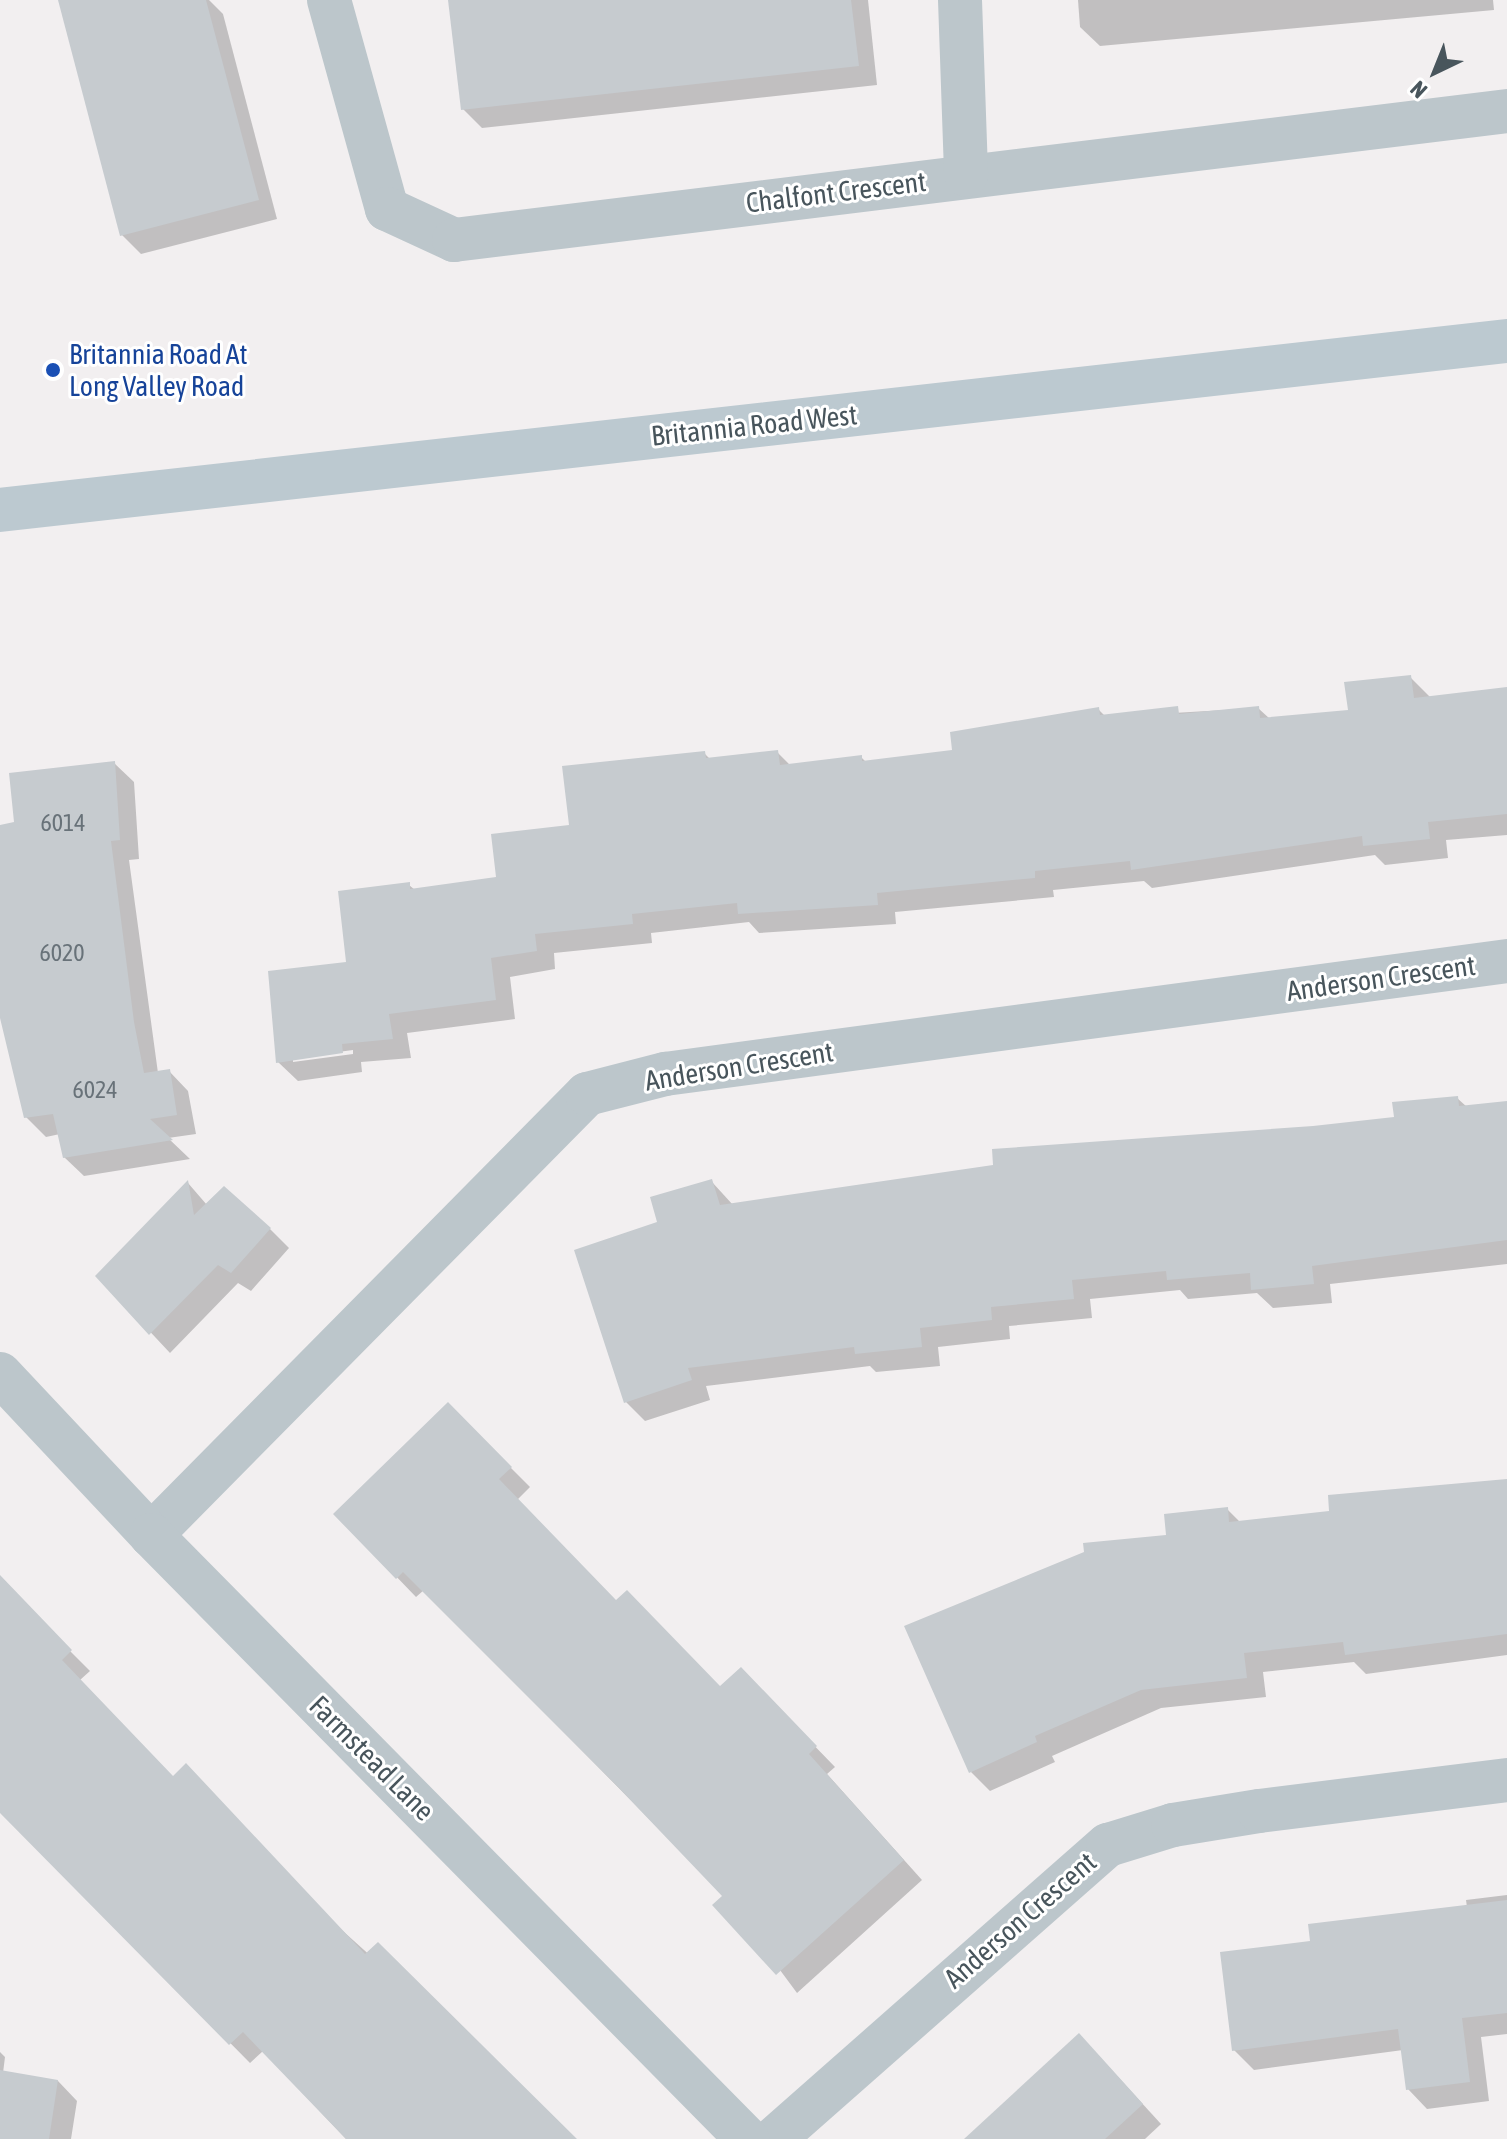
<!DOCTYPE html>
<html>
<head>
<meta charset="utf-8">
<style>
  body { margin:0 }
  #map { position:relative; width:1507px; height:2139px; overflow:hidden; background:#f2eff0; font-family:"Asap Condensed",sans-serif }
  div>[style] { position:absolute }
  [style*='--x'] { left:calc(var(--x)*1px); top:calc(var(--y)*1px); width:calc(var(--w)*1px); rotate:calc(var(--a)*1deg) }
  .shadow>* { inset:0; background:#0003 }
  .building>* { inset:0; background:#c6cbcf }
  .minor>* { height:44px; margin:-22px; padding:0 22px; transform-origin:22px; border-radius:22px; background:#bcc6cb }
  .tertiary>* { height:44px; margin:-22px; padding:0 22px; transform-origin:22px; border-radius:22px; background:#bcc6cb }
  .secondary>* { height:44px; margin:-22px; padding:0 22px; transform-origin:22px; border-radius:22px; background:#bcc9d0 }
  .dots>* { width:22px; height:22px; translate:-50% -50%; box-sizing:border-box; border:4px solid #fff; border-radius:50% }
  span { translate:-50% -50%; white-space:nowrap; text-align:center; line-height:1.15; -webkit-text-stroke:6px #fff; paint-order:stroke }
  .number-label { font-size:24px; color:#687279 }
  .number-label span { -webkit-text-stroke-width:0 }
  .street-label { font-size:28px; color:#48555c }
  .transit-label { font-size:28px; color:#164399 }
  .left { translate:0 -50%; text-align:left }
  .north { position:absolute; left:1395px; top:32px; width:80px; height:80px; -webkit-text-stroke:6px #fff; paint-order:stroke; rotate:223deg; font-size:22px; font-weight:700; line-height:32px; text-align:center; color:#48555c }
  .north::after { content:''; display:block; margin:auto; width:28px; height:36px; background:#48555c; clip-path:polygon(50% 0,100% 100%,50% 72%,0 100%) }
</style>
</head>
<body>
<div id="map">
  <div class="shadow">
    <i style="clip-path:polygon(60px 0,209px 0,223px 14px,277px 219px,141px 254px,122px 235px)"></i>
    <i style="clip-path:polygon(451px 0,868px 0,877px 85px,482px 128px,463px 109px)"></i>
    <i style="clip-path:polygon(1078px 0,1493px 0,1494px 10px,1100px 46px,1080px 27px)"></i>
    <i style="clip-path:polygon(evenodd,1410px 677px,1431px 698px,1507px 689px,1507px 835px,1446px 840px,1448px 858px,1385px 865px,1375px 855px,1152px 888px,1144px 881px,1053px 890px,1054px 897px,895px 912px,896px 924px,759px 933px,749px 922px,651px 933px,652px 943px,554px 953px,555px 969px,510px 977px,515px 1019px,407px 1033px,411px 1058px,361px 1062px,362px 1072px,298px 1081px,278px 1062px,409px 885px,415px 890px,498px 878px,572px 827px,704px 753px,710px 759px,777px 752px,790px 765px,861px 757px,866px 762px,955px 752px,1099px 710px,1106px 717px,1258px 708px,1270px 719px,1350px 711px,1410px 677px,353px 1050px,353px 1054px,293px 1062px,293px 1058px,353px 1050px)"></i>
    <i style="clip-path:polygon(114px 763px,134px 782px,139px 859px,129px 860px,158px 1073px,169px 1071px,188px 1091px,196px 1134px,168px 1138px,190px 1159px,84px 1176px,64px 1157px,60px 1134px,46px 1137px,26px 1117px,0 1009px,0 827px,16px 823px)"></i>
    <i style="clip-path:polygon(1457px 1098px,1467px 1107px,1507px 1103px,1507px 1264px,1330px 1284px,1332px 1303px,1273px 1308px,1257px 1293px,1188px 1299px,1180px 1290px,1090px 1299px,1092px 1318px,1009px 1326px,1010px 1339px,938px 1347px,940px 1366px,876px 1372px,870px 1366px,706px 1386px,710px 1400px,645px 1421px,626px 1402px,659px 1224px,712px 1182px,733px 1205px,1396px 1118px)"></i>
    <i style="clip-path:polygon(188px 1183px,207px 1205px,270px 1229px,289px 1248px,251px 1291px,238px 1283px,170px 1353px,98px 1276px)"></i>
    <i style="clip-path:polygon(448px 1405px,530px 1487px,517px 1500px,616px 1602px,721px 1689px,741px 1670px,835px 1767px,827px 1774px,922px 1880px,797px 1993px,725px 1896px,424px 1590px,416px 1597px,336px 1514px)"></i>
    <i style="clip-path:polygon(1507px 1481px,1507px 1655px,1366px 1674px,1354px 1662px,1263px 1672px,1266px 1697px,1161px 1708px,1052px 1756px,1055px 1762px,990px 1791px,971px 1772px,1168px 1536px,1227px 1509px,1241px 1523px,1332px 1513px)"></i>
    <i style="clip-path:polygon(0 1581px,90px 1671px,80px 1680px,173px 1778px,574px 2139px,346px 2139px,263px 2051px,250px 2063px,0 1810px)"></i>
    <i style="clip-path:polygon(1507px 1895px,1507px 2034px,1481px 2037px,1489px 2101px,1427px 2109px,1408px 2089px,1403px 2050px,1254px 2070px,1234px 2050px,1312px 1943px,1467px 1907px,1466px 1900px)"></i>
    <i style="clip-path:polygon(0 2052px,5px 2057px,3px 2073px,58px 2081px,77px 2101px,71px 2139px,0 2139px)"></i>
    <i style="clip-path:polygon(1098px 2055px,1161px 2124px,1145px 2139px,967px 2139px)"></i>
  </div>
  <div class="building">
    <i style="clip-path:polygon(58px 0,206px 0,259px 200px,120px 236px)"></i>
    <i style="clip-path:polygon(448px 0,851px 0,859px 66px,461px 110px)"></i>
    <i style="clip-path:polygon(1411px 675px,1414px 698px,1507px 687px,1507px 814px,1428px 822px,1430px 839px,1363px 846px,1362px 836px,1131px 870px,1130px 861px,1035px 871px,1035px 878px,877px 893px,878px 905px,738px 914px,737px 903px,632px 914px,633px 924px,535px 934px,537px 951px,491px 958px,496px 1000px,389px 1014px,393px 1039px,342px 1044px,343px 1053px,276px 1063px,268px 971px,346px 962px,338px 891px,410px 882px,410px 889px,496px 877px,491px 834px,569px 825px,562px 766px,705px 751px,706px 758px,778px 750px,780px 765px,862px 755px,862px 761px,952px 750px,950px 732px,1099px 707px,1100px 715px,1178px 706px,1179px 714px,1259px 706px,1260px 718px,1348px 710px,1344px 682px)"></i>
    <i style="clip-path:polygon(115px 761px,120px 840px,111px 841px,134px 1022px,144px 1073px,170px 1069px,177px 1115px,150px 1119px,173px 1140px,63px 1158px,53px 1114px,24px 1118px,0 1018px,0 825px,14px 822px,9px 773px)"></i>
    <i style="clip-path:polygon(1458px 1096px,1459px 1106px,1507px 1101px,1507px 1240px,1312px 1266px,1314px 1284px,1251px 1290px,1250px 1273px,1167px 1280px,1166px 1271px,1072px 1280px,1074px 1299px,991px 1307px,992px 1320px,920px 1328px,922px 1347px,855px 1354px,854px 1347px,688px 1368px,692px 1380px,624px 1403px,574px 1250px,657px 1222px,650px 1197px,712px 1179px,720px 1205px,993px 1165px,992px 1149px,1313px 1126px,1394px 1117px,1392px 1102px)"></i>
    <i style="clip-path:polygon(188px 1180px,194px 1215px,224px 1186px,271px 1228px,231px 1273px,218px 1265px,149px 1335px,95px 1276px)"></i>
    <i style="clip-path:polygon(448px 1402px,512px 1467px,499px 1479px,616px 1600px,627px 1590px,720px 1686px,741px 1667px,817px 1746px,809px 1754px,904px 1860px,776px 1975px,712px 1905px,722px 1896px,617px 1786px,403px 1572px,396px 1579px,333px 1514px)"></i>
    <i style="clip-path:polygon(1507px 1479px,1507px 1634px,1345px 1655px,1343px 1642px,1244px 1653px,1247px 1678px,1141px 1690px,1035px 1736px,1037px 1742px,969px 1773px,904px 1626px,1084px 1552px,1083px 1543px,1166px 1535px,1164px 1514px,1228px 1507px,1229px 1522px,1329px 1511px,1328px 1495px)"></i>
    <i style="clip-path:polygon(0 1575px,72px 1650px,62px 1660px,173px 1776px,186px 1763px,365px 1954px,378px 1942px,577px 2139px,346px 2139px,243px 2032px,229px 2045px,0 1813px)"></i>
    <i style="clip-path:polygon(1507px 1900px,1507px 2013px,1462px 2018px,1470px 2082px,1406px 2090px,1398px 2029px,1232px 2051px,1220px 1952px,1310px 1941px,1308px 1924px)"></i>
    <i style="clip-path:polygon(1079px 2033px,1143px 2104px,1105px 2139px,964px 2139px)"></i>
    <i style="clip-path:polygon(0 2070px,58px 2080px,49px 2139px,0 2139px)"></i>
  </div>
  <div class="minor">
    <i style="--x:329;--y:0;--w:217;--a:74.5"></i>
    <i style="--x:387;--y:209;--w:74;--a:24.8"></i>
    <i style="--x:454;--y:240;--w:1061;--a:-6.98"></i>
    <i style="--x:960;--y:0;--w:175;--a:88"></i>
    <i style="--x:151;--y:1535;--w:620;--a:-45.33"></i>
    <i style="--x:587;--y:1094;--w:81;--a:-14.4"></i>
    <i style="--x:665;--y:1074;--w:850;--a:-7.64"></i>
    <i style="--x:774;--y:2139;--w:445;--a:-41.4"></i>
    <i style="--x:1108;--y:1845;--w:68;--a:-17.1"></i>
    <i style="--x:1173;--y:1825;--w:87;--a:-9.2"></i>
    <i style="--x:1259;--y:1811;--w:250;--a:-7.1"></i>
  </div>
  <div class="tertiary">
    <i style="--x:0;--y:1374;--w:221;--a:46.8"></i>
    <i style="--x:151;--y:1535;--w:849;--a:45.38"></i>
  </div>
  <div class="secondary">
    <i style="--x:0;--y:510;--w:1516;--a:-6.4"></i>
  </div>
  <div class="dots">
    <i style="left:53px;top:370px;background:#1a4fb4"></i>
  </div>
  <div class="number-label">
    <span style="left:63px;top:823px">6014</span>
    <span style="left:62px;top:953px">6020</span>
    <span style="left:95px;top:1090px">6024</span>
  </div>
  <div class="street-label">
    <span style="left:836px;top:192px;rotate:-7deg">Chalfont Crescent</span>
    <span style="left:754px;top:425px;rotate:-6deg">Britannia Road West</span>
    <span style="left:1381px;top:978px;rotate:-8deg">Anderson Crescent</span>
    <span style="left:739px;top:1066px;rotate:-9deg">Anderson Crescent</span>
    <span style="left:372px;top:1758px;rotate:45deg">Farmstead Lane</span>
    <span style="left:1020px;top:1920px;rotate:-41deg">Anderson Crescent</span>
  </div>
  <div class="transit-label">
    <span class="left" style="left:69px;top:370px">Britannia Road At<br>Long Valley Road</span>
  </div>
  <div class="north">N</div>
</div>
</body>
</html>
